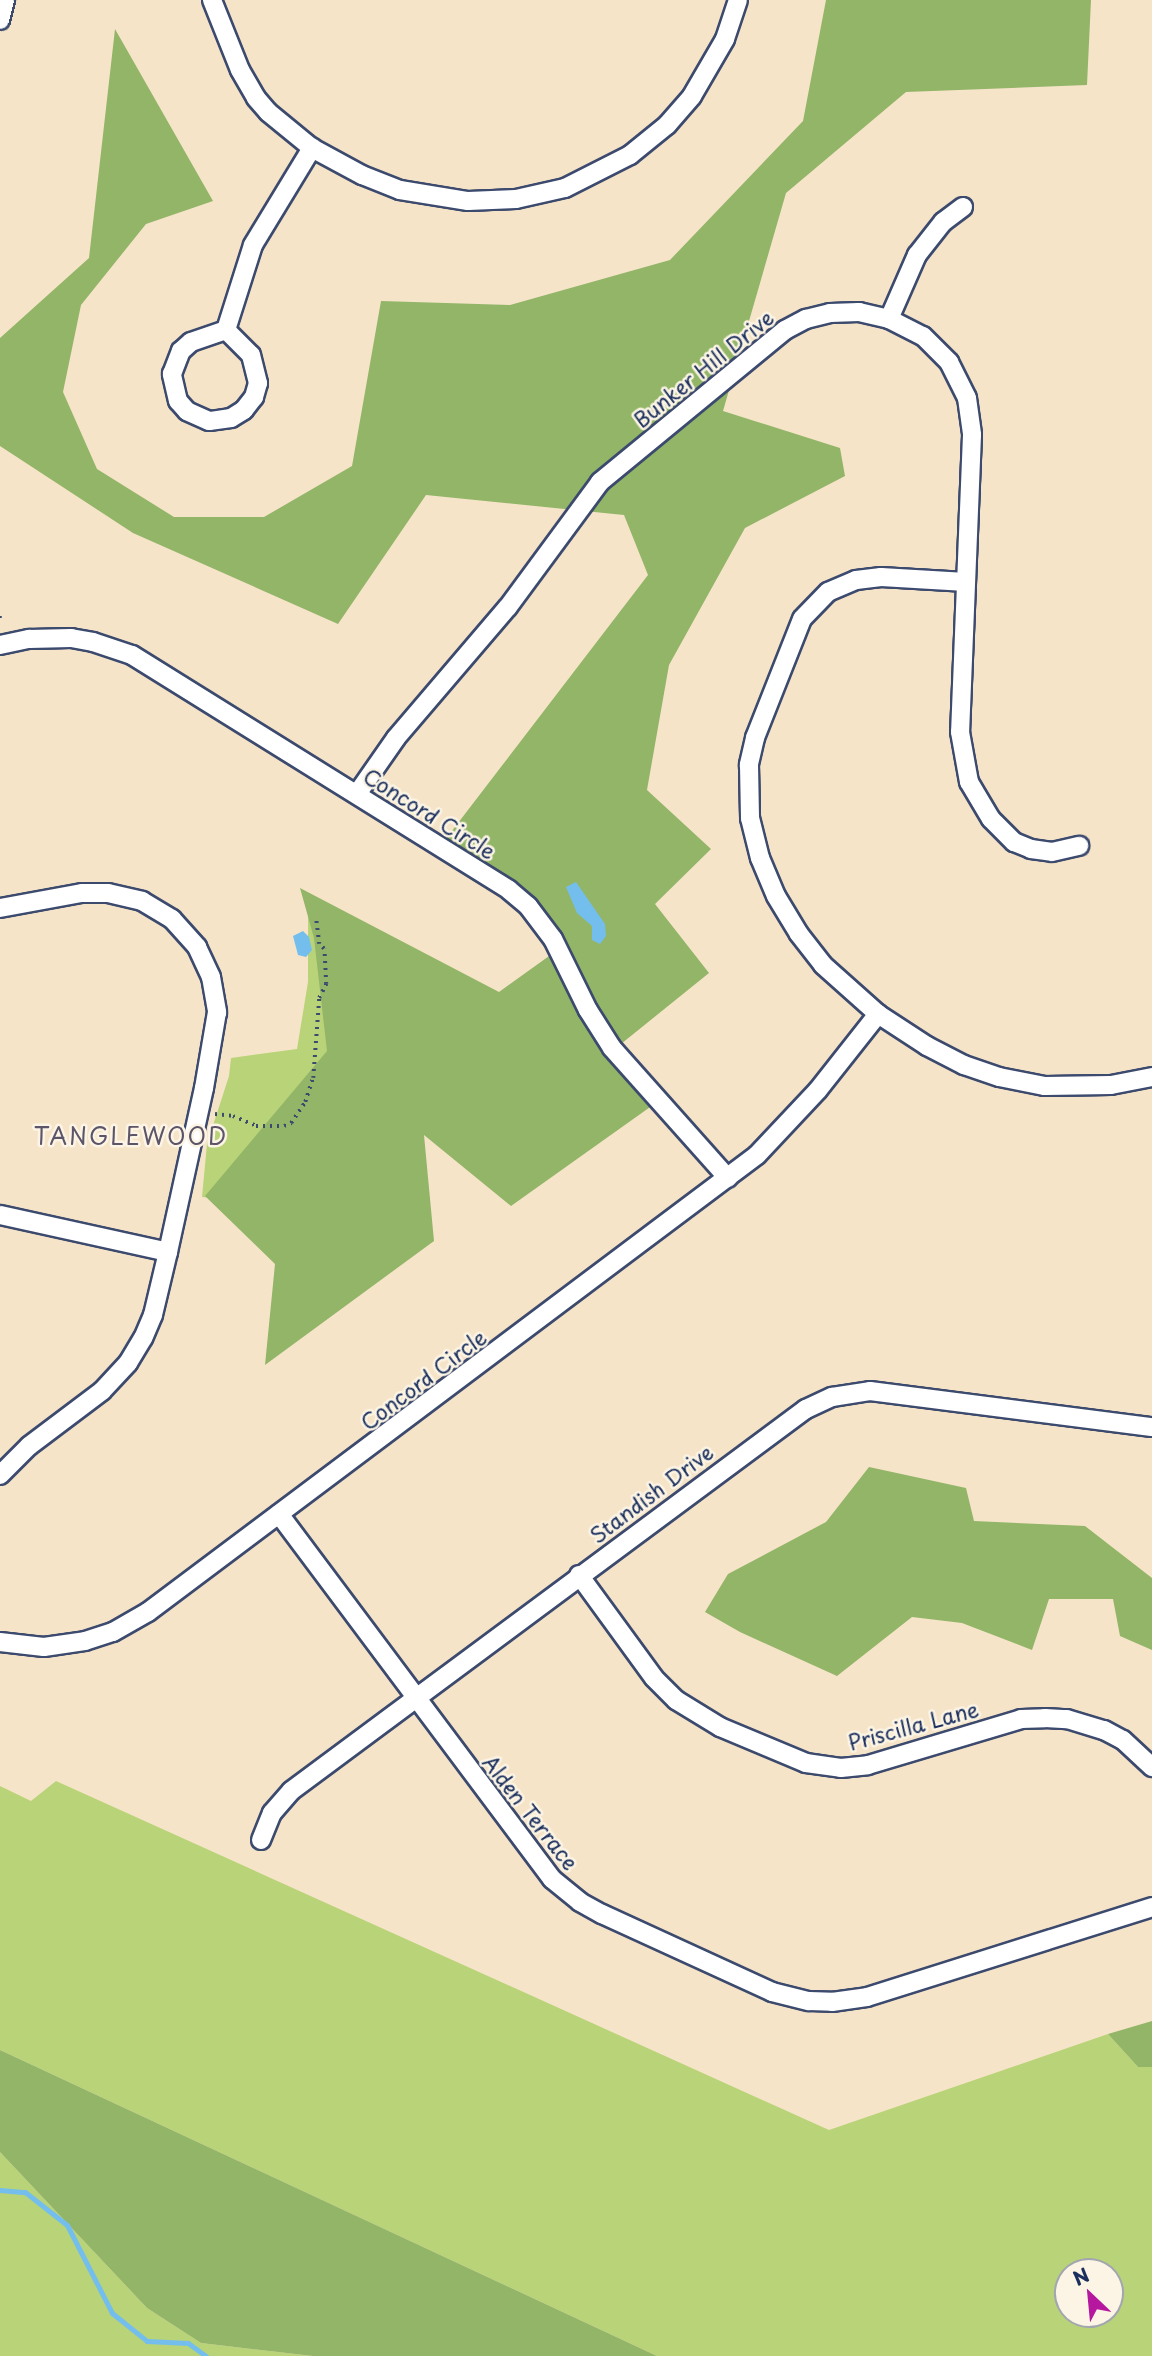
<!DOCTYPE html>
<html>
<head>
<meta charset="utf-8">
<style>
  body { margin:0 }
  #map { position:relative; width:1152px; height:2356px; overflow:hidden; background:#f6e4c9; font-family:"Playpen Sans",sans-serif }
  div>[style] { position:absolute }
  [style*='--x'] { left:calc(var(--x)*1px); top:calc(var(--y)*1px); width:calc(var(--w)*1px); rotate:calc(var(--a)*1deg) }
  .green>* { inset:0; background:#b9d378 }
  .forest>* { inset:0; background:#92b568 }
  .water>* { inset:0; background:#74beed }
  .stream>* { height:5px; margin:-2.5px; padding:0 2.5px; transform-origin:2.5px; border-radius:2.5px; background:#74beed }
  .path>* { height:3.5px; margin-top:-1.75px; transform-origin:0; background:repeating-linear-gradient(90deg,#3c4a6e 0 2px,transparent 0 7px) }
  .roads { filter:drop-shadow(2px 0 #3c4a6e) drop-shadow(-2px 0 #3c4a6e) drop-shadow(0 2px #3c4a6e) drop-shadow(0 -2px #3c4a6e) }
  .minor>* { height:18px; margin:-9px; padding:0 9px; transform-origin:9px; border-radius:9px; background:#fff }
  span { translate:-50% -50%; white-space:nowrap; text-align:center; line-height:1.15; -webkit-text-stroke:5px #fcf5e5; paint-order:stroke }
  .street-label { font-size:21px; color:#1b2f5e }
  .neighbourhood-label { font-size:23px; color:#5c5468; letter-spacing:2px }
  .north { position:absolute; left:1054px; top:2258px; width:70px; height:70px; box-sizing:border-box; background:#fcf5e5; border:2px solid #a2a6af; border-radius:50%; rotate:334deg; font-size:19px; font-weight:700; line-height:28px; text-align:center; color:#1b2f5e }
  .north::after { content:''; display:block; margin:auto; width:24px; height:32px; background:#b5179e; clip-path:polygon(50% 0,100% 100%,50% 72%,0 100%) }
</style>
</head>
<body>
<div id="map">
  <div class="green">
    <i style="clip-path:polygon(308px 915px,383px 1032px,284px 1204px,202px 1197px,207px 1144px,229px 1076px,231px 1058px,297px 1049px,308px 982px)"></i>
    <i style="clip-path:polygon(evenodd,56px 1781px,829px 2130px,1108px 2034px,1138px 2067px,1152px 2067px,1152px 2356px,657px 2356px,0 2050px,0 1786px,31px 1801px,56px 1781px,1068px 2272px,1110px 2272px,1110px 2314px,1068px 2314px,1068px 2272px)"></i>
    <i style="clip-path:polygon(0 2152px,147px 2308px,201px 2343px,313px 2356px,0 2356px)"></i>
  </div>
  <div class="forest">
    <i style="clip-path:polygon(826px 0,1091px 0,1087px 85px,906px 92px,786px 193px,723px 411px,840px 448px,845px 476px,745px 528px,669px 665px,647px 790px,711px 849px,655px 904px,709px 973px,616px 1048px,660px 1100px,511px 1206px,424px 1135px,434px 1241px,265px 1365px,275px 1264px,205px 1196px,327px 1051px,314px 938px,300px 888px,499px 992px,563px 946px,445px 840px,648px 575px,624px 515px,426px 495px,338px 624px,133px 533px,0 446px,0 338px,89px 258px,115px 29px,213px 201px,146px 224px,81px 305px,63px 392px,97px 469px,174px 517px,264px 517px,352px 466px,381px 301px,510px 305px,670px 260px,803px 121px)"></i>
    <i style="clip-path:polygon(869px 1467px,966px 1488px,974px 1521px,1085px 1526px,1152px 1578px,1152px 1650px,1120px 1636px,1113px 1599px,1049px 1599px,1032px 1650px,962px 1623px,912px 1617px,837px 1676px,740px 1632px,705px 1612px,728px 1574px,826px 1522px)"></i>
    <i style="clip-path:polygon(1152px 2021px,1152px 2067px,1138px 2067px,1108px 2034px)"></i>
    <i style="clip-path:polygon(0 2050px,657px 2356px,313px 2356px,201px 2343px,147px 2308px,0 2152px)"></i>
  </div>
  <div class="water">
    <i style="clip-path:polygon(576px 882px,605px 924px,606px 936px,600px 944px,592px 940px,592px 926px,577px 913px,566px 887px)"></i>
    <i style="clip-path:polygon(303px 931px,309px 937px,312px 950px,306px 957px,298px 955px,293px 936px)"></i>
  </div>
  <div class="stream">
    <i style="--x:0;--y:2190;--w:25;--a:5"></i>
    <i style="--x:25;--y:2192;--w:53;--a:38.2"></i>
    <i style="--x:67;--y:2225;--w:99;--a:62.9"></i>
    <i style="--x:112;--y:2313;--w:45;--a:38.7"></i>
    <i style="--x:147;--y:2341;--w:41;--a:2.8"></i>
    <i style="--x:188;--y:2343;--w:22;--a:36"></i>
  </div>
  <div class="path">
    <i style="--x:0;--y:616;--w:5;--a:90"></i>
    <i style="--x:215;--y:1114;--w:18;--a:6"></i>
    <i style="--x:233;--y:1116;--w:25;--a:23"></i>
    <i style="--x:256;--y:1126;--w:28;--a:0"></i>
    <i style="--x:284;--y:1126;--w:8;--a:-23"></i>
    <i style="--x:291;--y:1123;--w:25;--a:-56"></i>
    <i style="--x:305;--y:1102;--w:25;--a:-72"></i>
    <i style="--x:313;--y:1078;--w:80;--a:-85.7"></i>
    <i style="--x:319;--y:998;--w:16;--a:-63"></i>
    <i style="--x:326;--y:984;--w:35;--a:-93"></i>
    <i style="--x:324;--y:949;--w:7;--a:-135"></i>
    <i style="--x:319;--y:944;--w:26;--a:-97"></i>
  </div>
  <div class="roads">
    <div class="minor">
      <i style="--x:212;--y:0;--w:75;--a:68.2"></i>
      <i style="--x:240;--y:70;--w:32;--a:60"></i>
      <i style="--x:256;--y:98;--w:18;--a:49"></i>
      <i style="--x:268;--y:112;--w:57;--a:39.3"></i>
      <i style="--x:312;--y:148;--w:57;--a:28.4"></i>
      <i style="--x:362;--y:175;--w:41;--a:21.5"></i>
      <i style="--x:400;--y:190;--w:69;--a:9.2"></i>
      <i style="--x:468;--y:201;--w:48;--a:-2.4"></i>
      <i style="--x:516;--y:199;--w:50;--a:-12.7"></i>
      <i style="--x:565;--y:188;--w:73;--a:-26.9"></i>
      <i style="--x:630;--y:155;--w:48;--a:-39"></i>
      <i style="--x:667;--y:125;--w:38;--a:-49"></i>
      <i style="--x:692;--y:96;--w:66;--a:-59.9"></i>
      <i style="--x:725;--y:39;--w:41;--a:-71.6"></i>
      <i style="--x:0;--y:20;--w:21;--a:-76"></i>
      <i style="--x:889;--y:319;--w:70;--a:-66.4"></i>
      <i style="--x:917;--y:255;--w:42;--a:-51.8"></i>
      <i style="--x:943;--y:222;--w:25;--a:-37"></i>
      <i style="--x:226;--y:330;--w:35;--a:45"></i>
      <i style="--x:251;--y:355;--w:29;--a:76"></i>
      <i style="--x:258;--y:383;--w:15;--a:106"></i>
      <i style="--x:254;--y:397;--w:16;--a:128"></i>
      <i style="--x:244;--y:410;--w:15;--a:148"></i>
      <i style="--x:231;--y:418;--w:22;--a:172"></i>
      <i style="--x:209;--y:421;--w:24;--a:-156"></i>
      <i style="--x:187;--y:411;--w:13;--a:-132"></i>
      <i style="--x:178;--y:401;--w:28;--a:-103"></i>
      <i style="--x:172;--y:374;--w:25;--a:-69"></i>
      <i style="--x:181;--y:351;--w:13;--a:-42"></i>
      <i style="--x:191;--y:342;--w:37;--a:-19"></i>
      <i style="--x:226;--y:330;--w:89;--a:-72.4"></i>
      <i style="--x:253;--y:245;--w:114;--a:-58.7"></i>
      <i style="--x:966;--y:582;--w:85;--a:-176.6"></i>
      <i style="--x:881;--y:577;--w:25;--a:173"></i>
      <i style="--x:856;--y:580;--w:30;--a:157"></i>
      <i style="--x:828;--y:592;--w:37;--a:134"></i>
      <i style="--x:802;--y:619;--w:128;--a:111.6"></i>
      <i style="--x:755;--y:738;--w:28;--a:103"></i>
      <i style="--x:749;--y:765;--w:53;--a:88.9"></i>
      <i style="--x:750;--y:818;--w:41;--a:76"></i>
      <i style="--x:760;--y:858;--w:41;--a:67.2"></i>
      <i style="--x:776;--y:896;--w:44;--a:58.8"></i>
      <i style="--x:799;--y:934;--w:39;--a:52"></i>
      <i style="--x:823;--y:965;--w:74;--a:41.7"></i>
      <i style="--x:878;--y:1014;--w:59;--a:33.1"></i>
      <i style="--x:927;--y:1046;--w:42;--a:27.2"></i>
      <i style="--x:964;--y:1065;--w:37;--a:19"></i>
      <i style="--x:999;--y:1077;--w:47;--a:11.1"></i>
      <i style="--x:1045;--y:1086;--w:66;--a:-0.9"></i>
      <i style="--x:1111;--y:1085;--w:42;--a:-11"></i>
      <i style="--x:0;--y:645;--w:30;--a:-12"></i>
      <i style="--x:29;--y:639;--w:42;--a:-1.4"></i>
      <i style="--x:71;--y:638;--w:22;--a:10"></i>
      <i style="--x:93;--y:642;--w:41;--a:18.4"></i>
      <i style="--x:132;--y:655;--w:444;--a:31.9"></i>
      <i style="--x:509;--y:890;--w:25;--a:40"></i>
      <i style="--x:528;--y:906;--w:41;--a:52.9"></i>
      <i style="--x:553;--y:939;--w:79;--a:63.8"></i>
      <i style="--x:588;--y:1010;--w:45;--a:57.7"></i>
      <i style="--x:612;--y:1048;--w:174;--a:48.3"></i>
      <i style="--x:357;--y:794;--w:68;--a:-55.1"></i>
      <i style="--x:396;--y:738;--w:172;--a:-49.5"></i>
      <i style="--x:508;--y:607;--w:155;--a:-53.6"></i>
      <i style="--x:600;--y:482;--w:239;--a:-39.4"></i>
      <i style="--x:785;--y:330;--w:24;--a:-28"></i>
      <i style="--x:806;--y:319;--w:25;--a:-14"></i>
      <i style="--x:830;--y:313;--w:29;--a:-2"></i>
      <i style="--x:859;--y:312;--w:31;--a:13"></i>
      <i style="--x:889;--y:319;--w:38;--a:27"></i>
      <i style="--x:923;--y:336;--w:37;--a:45"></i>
      <i style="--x:949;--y:362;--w:40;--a:63.4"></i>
      <i style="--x:967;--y:398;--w:37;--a:82"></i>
      <i style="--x:972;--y:435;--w:297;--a:92.3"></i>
      <i style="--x:960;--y:732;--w:51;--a:79.8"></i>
      <i style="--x:969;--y:782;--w:43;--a:59.3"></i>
      <i style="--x:991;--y:819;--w:33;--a:45"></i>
      <i style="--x:1014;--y:842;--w:18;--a:22"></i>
      <i style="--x:1031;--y:849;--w:21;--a:8"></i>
      <i style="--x:1052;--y:852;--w:28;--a:-13"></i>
      <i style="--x:0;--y:908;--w:83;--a:-10.4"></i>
      <i style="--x:82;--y:893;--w:26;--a:0"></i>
      <i style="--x:108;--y:893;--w:35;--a:13"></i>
      <i style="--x:142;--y:901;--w:35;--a:31"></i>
      <i style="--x:172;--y:919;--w:38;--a:48"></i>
      <i style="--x:197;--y:947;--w:33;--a:65"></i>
      <i style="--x:211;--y:977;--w:36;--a:80"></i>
      <i style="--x:217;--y:1012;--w:77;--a:99.7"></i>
      <i style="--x:204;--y:1088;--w:168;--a:102.4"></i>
      <i style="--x:168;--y:1252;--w:65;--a:103.4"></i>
      <i style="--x:153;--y:1315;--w:25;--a:113"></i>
      <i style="--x:143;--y:1338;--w:29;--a:121"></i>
      <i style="--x:128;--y:1363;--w:38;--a:133"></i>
      <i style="--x:102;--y:1391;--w:91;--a:143"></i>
      <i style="--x:29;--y:1446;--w:41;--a:135"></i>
      <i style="--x:0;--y:1215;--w:172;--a:12.4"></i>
      <i style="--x:279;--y:1514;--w:456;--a:53.2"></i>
      <i style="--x:552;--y:1879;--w:36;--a:39"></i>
      <i style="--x:580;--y:1902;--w:25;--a:29"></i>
      <i style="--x:602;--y:1914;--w:187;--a:24.6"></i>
      <i style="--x:772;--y:1992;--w:38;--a:14"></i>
      <i style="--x:809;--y:2001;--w:23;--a:2"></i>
      <i style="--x:832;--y:2002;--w:35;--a:-8"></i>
      <i style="--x:867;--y:1997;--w:299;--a:-17.5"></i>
      <i style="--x:579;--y:1575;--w:127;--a:53.9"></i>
      <i style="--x:654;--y:1678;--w:31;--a:45"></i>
      <i style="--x:676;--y:1700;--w:52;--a:31.5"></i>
      <i style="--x:720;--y:1727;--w:93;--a:22.7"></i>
      <i style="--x:806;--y:1763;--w:35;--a:8"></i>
      <i style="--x:841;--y:1768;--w:27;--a:-6"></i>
      <i style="--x:868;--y:1765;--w:160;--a:-16.7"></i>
      <i style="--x:1021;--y:1719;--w:24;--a:-2"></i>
      <i style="--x:1045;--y:1718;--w:22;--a:3"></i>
      <i style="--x:1067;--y:1719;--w:39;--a:17"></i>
      <i style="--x:1104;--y:1730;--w:21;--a:28"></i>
      <i style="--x:1123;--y:1740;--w:40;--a:43"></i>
      <i style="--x:0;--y:1642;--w:44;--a:6.5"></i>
      <i style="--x:44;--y:1647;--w:41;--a:-8.3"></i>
      <i style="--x:85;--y:1641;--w:29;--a:-18"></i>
      <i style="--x:113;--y:1632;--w:40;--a:-29.7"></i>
      <i style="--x:148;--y:1612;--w:761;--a:-36.88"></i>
      <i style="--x:757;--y:1155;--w:89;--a:-46.8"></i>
      <i style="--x:818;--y:1090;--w:97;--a:-51.7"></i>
      <i style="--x:261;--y:1840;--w:29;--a:-68"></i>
      <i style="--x:272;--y:1813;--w:29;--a:-49"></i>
      <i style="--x:291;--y:1791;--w:641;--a:-36.57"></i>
      <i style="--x:806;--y:1409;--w:29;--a:-25"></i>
      <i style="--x:832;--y:1397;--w:38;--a:-9"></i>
      <i style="--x:870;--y:1391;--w:284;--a:7.3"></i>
    </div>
  </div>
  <div class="street-label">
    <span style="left:703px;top:368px;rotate:-39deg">Bunker Hill Drive</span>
    <span style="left:430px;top:813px;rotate:32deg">Concord Circle</span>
    <span style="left:423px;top:1379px;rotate:-37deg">Concord Circle</span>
    <span style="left:651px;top:1493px;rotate:-37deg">Standish Drive</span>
    <span style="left:913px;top:1725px;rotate:-15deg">Priscilla Lane</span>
    <span style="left:531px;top:1812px;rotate:52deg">Alden Terrace</span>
  </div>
  <div class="neighbourhood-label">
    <span style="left:131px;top:1136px">TANGLEWOOD</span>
  </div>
  <div class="north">N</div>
</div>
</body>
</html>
